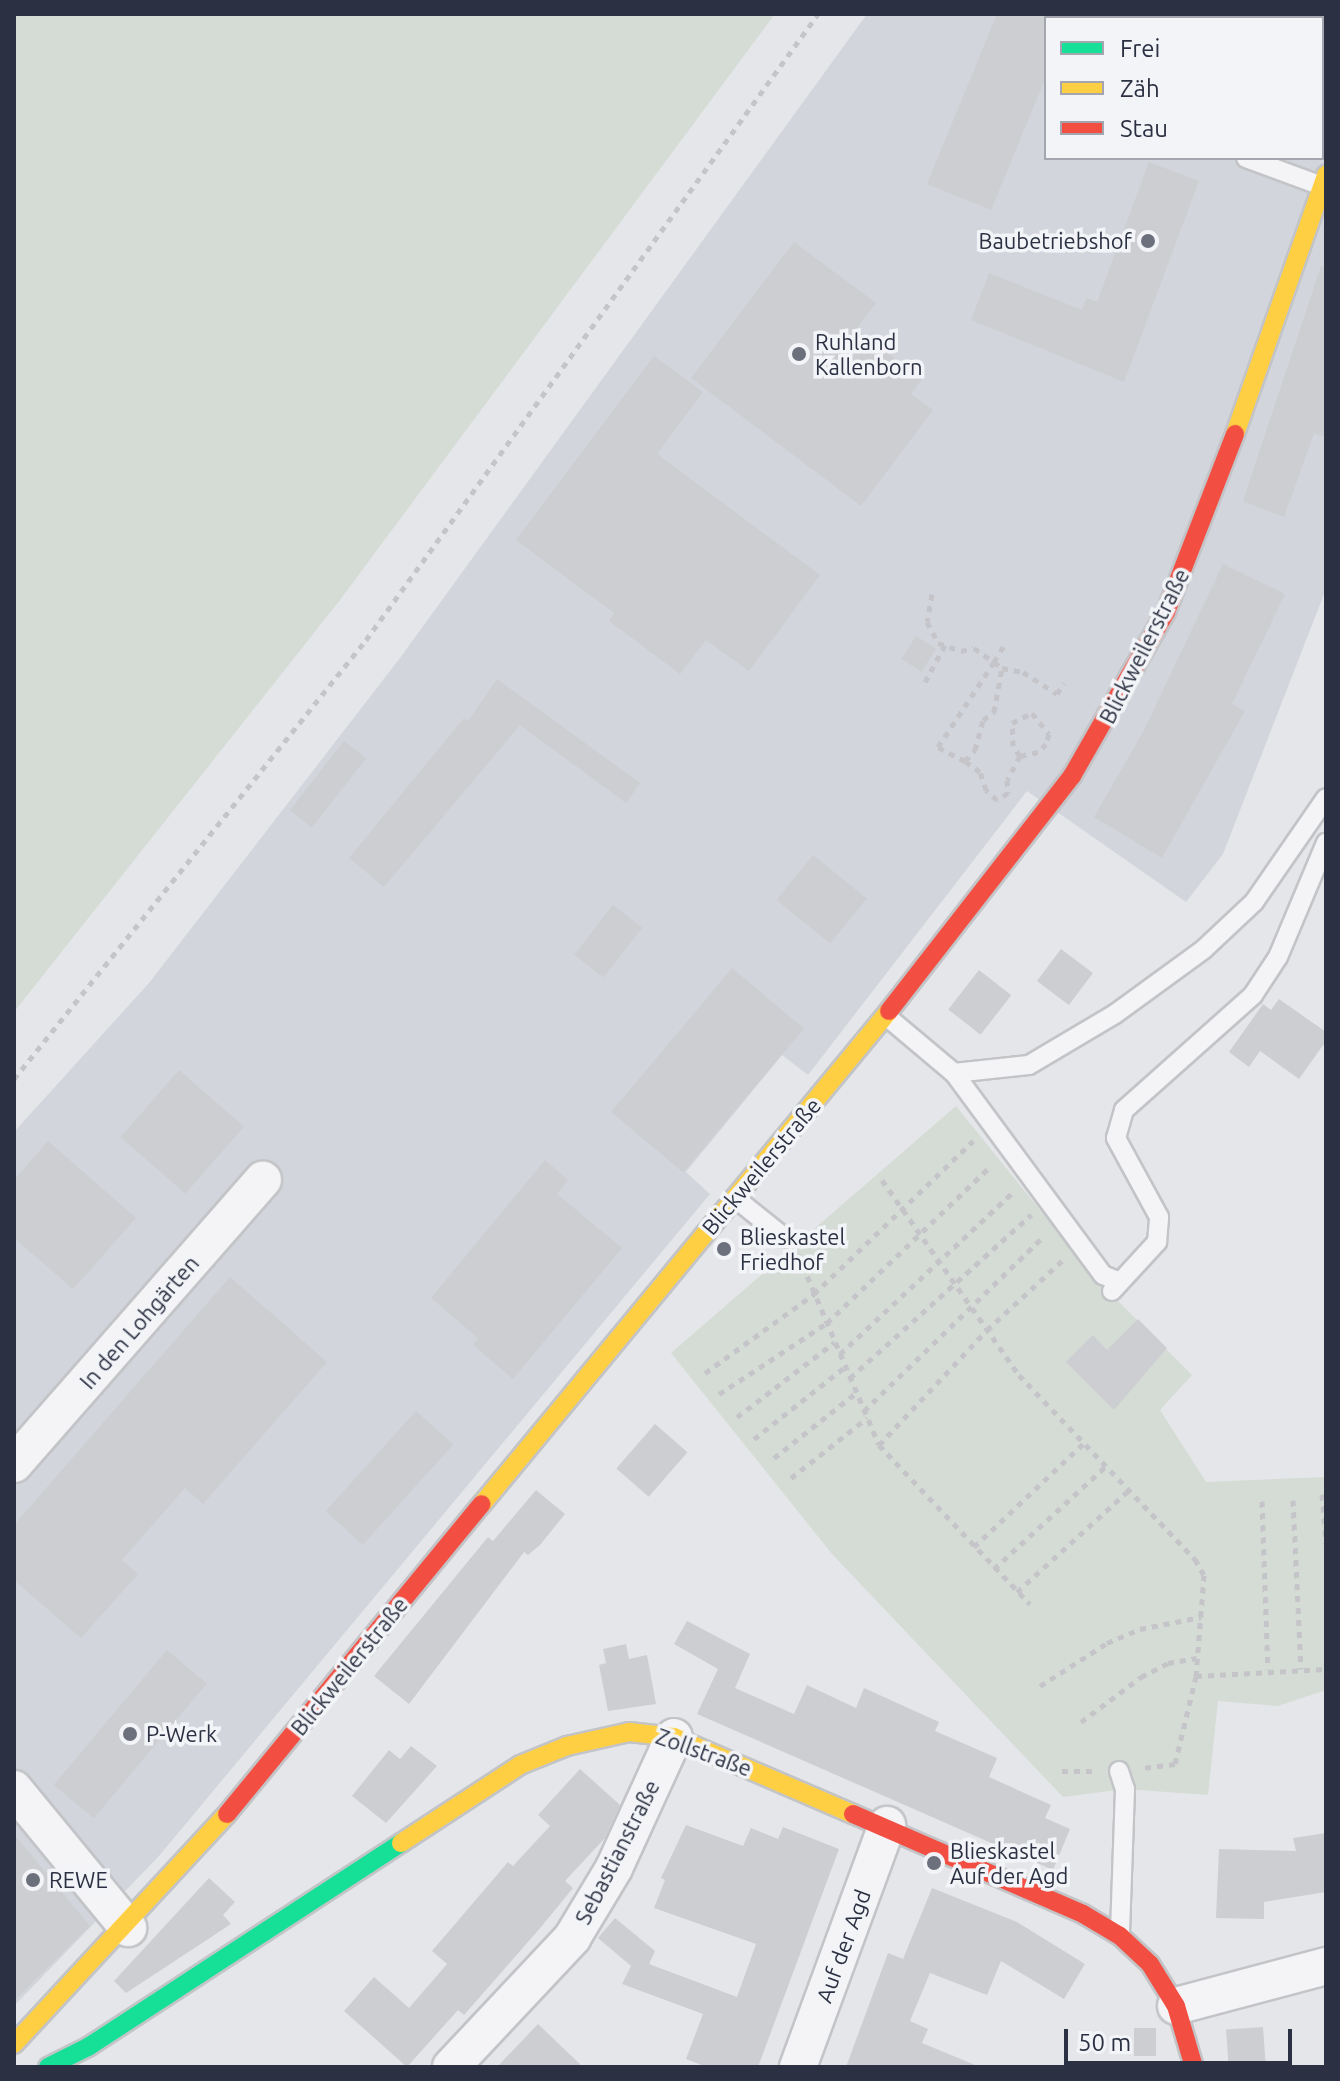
<!DOCTYPE html>
<html>
<head>
<meta charset="utf-8">
<style>
  body { margin:0 }
  #map { position:relative; width:1340px; height:2081px; overflow:hidden; background:#e5e6e9; font-family:Ubuntu,sans-serif }
  div>[style] { position:absolute }
  [style*='--x'] { left:calc(var(--x)*1px); top:calc(var(--y)*1px); width:calc(var(--w)*1px); rotate:calc(var(--a)*1deg) }
  .built>* { inset:0; background:#d3d5dc }
  .green>* { inset:0; background:#d4dcd5 }
  .building>* { inset:0; background:#cdced1; transform-origin:0 0 }
  .path>* { height:5px; margin-top:-2.5px; transform-origin:0; background:repeating-linear-gradient(90deg,#c4c4c9 0 6px,transparent 0 12px) }
  .roads { filter:drop-shadow(2px 0 #c3c4c7) drop-shadow(-2px 0 #c3c4c7) drop-shadow(0 2px #c3c4c7) drop-shadow(0 -2px #c3c4c7) }
  .lane>* { height:18px; margin:-9px; padding:0 9px; transform-origin:9px; border-radius:9px; background:#f4f4f6 }
  .street>* { height:36px; margin:-18px; padding:0 18px; transform-origin:18px; border-radius:18px; background:#f4f4f6 }
  .fast>* { height:18px; margin:-9px; padding:0 9px; transform-origin:9px; border-radius:9px; background:#16e098 }
  .slow>* { height:18px; margin:-9px; padding:0 9px; transform-origin:9px; border-radius:9px; background:#ffcf43 }
  .jam>* { height:18px; margin:-9px; padding:0 9px; transform-origin:9px; border-radius:9px; background:#f24e42 }
  .dots>* { width:22px; height:22px; translate:-50% -50%; box-sizing:border-box; border:4px solid #f3f4f8; border-radius:50% }
  span { translate:-50% -50%; white-space:nowrap; text-align:center; line-height:1.15; -webkit-text-stroke:7px #f3f4f8; paint-order:stroke }
  .poi-label { font-size:22px; color:#2b3142 }
  .right { translate:-100% -50%; text-align:right }
  .left { translate:0 -50%; text-align:left }
  .street-label { font-size:22px; color:#2b3142 }
  .frame { position:absolute; inset:0; border:16px solid #2b3142; pointer-events:none }
  .legend { position:absolute; left:1044px; top:16px; width:280px; height:144px; box-sizing:border-box; background:#f3f4f8; border:2px solid #a3a6af; margin:0; padding:10px 14px; list-style:none; font-size:24px; color:#2b3142 }
  .legend li { display:flex; align-items:center; gap:16px; height:40px }
  .legend b { width:40px; border:2px solid #a3a6af }
  .scale { position:absolute; left:1064px; top:2029px; width:228px; height:36px; box-sizing:border-box; border:4px solid #2b3142; border-top:0; padding-left:10px; font-size:24px; line-height:28px; white-space:nowrap; color:#2b3142; -webkit-text-stroke:6px #f3f4f8; paint-order:stroke }
</style>
</head>
<body>
<div id="map">
  <div class="built">
    <i style="clip-path:polygon(evenodd,867px 14px,1326px 14px,1326px 589px,1223px 854px,1186px 902px,1027px 791px,808px 1075px,782px 1055px,686px 1172px,710px 1194px,159px 1856px,14px 2006px,14px 1132px,149px 983px,400px 658px,867px 14px,1046px 18px,1322px 18px,1322px 158px,1046px 158px,1046px 18px)"></i>
  </div>
  <div class="green">
    <i style="clip-path:polygon(14px 14px,775px 14px,340px 600px,14px 1012px)"></i>
    <i style="clip-path:polygon(956px 1106px,1094px 1277px,1192px 1375px,1160px 1410px,1206px 1482px,1326px 1477px,1326px 1690px,1278px 1706px,1218px 1701px,1208px 1795px,1125px 1789px,1063px 1797px,832px 1554px,671px 1353px)"></i>
  </div>
  <div class="building">
    <i style="clip-path:polygon(997px 14px,1046px 14px,1046px 77px,991px 210px,927px 184px)"></i>
    <i style="clip-path:polygon(1149px 162px,1199px 181px,1124px 382px,971px 320px,989px 273px,1082px 310px,1087px 298px,1097px 302px)"></i>
    <i style="clip-path:polygon(794px 242px,876px 303px,856px 329px,922px 379px,911px 394px,933px 410px,861px 506px,691px 378px)"></i>
    <i style="clip-path:polygon(1321px 266px,1326px 267px,1326px 437px,1314px 433px,1284px 517px,1243px 501px)"></i>
    <i style="clip-path:polygon(654px 356px,703px 392px,657px 454px,820px 575px,749px 671px,706px 640px,680px 674px,609px 621px,614px 613px,516px 540px)"></i>
    <i style="clip-path:polygon(1223px 564px,1285px 594px,1232px 704px,1245px 711px,1162px 858px,1094px 817px,1143px 732px)"></i>
    <i style="left:916px;top:636px;width:24px;height:27px;rotate:33deg"></i>
    <i style="clip-path:polygon(497px 679px,640px 783px,626px 803px,520px 725px,384px 887px,349px 858px,464px 718px,468px 721px)"></i>
    <i style="left:344px;top:741px;width:28px;height:88px;rotate:38deg"></i>
    <i style="left:813px;top:855px;width:69px;height:58px;rotate:39deg"></i>
    <i style="left:613px;top:905px;width:37px;height:63px;rotate:38deg"></i>
    <i style="left:1061px;top:949px;width:40px;height:40px;rotate:37deg"></i>
    <i style="left:732px;top:968px;width:94px;height:188px;rotate:40deg"></i>
    <i style="left:979px;top:970px;width:41px;height:50px;rotate:38deg"></i>
    <i style="clip-path:polygon(1279px 999px,1326px 1032px,1326px 1041px,1299px 1079px,1260px 1051px,1249px 1067px,1229px 1052px,1263px 1004px,1271px 1010px)"></i>
    <i style="left:179px;top:1070px;width:86px;height:89px;rotate:41deg"></i>
    <i style="clip-path:polygon(48px 1141px,136px 1218px,73px 1289px,14px 1238px,14px 1180px)"></i>
    <i style="clip-path:polygon(545px 1160px,568px 1180px,557px 1194px,622px 1248px,513px 1379px,473px 1345px,478px 1338px,431px 1298px)"></i>
    <i style="clip-path:polygon(230px 1277px,327px 1362px,203px 1504px,185px 1488px,122px 1560px,138px 1574px,81px 1638px,14px 1580px,14px 1525px)"></i>
    <i style="clip-path:polygon(1138px 1319px,1167px 1348px,1114px 1410px,1066px 1362px,1093px 1335px,1107px 1350px)"></i>
    <i style="left:416px;top:1411px;width:50px;height:135px;rotate:42deg"></i>
    <i style="left:655px;top:1424px;width:43px;height:59px;rotate:41deg"></i>
    <i style="clip-path:polygon(536px 1490px,565px 1514px,540px 1545px,528px 1555px,524px 1552px,409px 1704px,374px 1676px,488px 1537px,493px 1541px)"></i>
    <i style="clip-path:polygon(687px 1621px,750px 1654px,735px 1688px,794px 1714px,807px 1685px,856px 1708px,864px 1688px,939px 1722px,935px 1731px,997px 1758px,989px 1777px,1051px 1805px,1045px 1818px,1070px 1829px,1053px 1870px,697px 1714px,718px 1669px,674px 1644px)"></i>
    <i style="clip-path:polygon(626px 1644px,629px 1659px,647px 1655px,656px 1704px,608px 1711px,599px 1665px,606px 1663px,603px 1649px)"></i>
    <i style="left:167px;top:1650px;width:52px;height:176px;rotate:40deg"></i>
    <i style="clip-path:polygon(411px 1746px,437px 1766px,386px 1823px,352px 1796px,389px 1750px,400px 1759px)"></i>
    <i style="clip-path:polygon(580px 1769px,620px 1805px,605px 1838px,565px 1881px,573px 1888px,541px 1927px,464px 2015px,458px 2010px,407px 2067px,344px 2011px,374px 1977px,409px 2008px,447px 1964px,432px 1951px,508px 1862px,513px 1866px,550px 1826px,538px 1815px)"></i>
    <i style="clip-path:polygon(686px 1825px,743px 1846px,751px 1828px,778px 1839px,783px 1827px,839px 1849px,758px 2067px,707px 2067px,686px 2059px,703px 2014px,622px 1984px,631px 1966px,598px 1938px,615px 1918px,655px 1951px,649px 1964px,737px 1997px,756px 1944px,654px 1908px,665px 1880px,661px 1878px)"></i>
    <i style="clip-path:polygon(1326px 1833px,1326px 1892px,1264px 1902px,1264px 1919px,1216px 1918px,1219px 1849px,1296px 1851px,1293px 1838px)"></i>
    <i style="clip-path:polygon(14px 1834px,90px 1926px,14px 2001px)"></i>
    <i style="clip-path:polygon(209px 1878px,235px 1902px,223px 1915px,231px 1924px,126px 1993px,114px 1981px)"></i>
    <i style="clip-path:polygon(932px 1888px,1017px 1922px,1085px 1964px,1064px 1999px,1001px 1961px,987px 1995px,930px 1973px,910px 2021px,928px 2029px,922px 2043px,980px 2067px,846px 2067px,888px 1953px,903px 1959px)"></i>
    <i style="clip-path:polygon(538px 2024px,583px 2067px,497px 2067px)"></i>
    <i style="left:1263px;top:2027px;width:39px;height:37px;rotate:86deg"></i>
    <i style="left:1134px;top:2028px;width:22px;height:28px"></i>
  </div>
  <div class="path">
    <i style="--x:932;--y:594;--w:28;--a:100"></i>
    <i style="--x:927;--y:622;--w:24;--a:62"></i>
    <i style="--x:938;--y:643;--w:24;--a:19"></i>
    <i style="--x:961;--y:651;--w:13;--a:-13"></i>
    <i style="--x:974;--y:648;--w:24;--a:35"></i>
    <i style="--x:994;--y:662;--w:21;--a:-59"></i>
    <i style="--x:925;--y:682;--w:42;--a:-61.6"></i>
    <i style="--x:1020;--y:756;--w:12;--a:-125"></i>
    <i style="--x:1013;--y:746;--w:23;--a:-92"></i>
    <i style="--x:1012;--y:723;--w:22;--a:-27"></i>
    <i style="--x:1032;--y:713;--w:27;--a:51"></i>
    <i style="--x:1049;--y:734;--w:10;--a:107"></i>
    <i style="--x:1046;--y:744;--w:11;--a:135"></i>
    <i style="--x:1038;--y:752;--w:18;--a:167"></i>
    <i style="--x:1020;--y:756;--w:27;--a:118"></i>
    <i style="--x:1007;--y:780;--w:13;--a:86"></i>
    <i style="--x:1008;--y:793;--w:13;--a:148"></i>
    <i style="--x:997;--y:800;--w:15;--a:-138"></i>
    <i style="--x:986;--y:790;--w:19;--a:-108"></i>
    <i style="--x:980;--y:772;--w:19;--a:-144"></i>
    <i style="--x:965;--y:761;--w:15;--a:-48"></i>
    <i style="--x:975;--y:750;--w:31;--a:-75"></i>
    <i style="--x:983;--y:720;--w:14;--a:-36"></i>
    <i style="--x:994;--y:712;--w:45;--a:-79.7"></i>
    <i style="--x:1002;--y:668;--w:21;--a:11"></i>
    <i style="--x:1023;--y:672;--w:40;--a:32.9"></i>
    <i style="--x:1057;--y:694;--w:13;--a:-58"></i>
    <i style="--x:965;--y:761;--w:30;--a:-153"></i>
    <i style="--x:938;--y:747;--w:102;--a:-56.6"></i>
    <i style="--x:994;--y:662;--w:10;--a:37"></i>
    <i style="--x:14;--y:1079;--w:563;--a:-51.28"></i>
    <i style="--x:366;--y:640;--w:772;--a:-54.17"></i>
    <i style="--x:882;--y:1180;--w:238;--a:54.9"></i>
    <i style="--x:1019;--y:1375;--w:255;--a:46.3"></i>
    <i style="--x:1195;--y:1559;--w:18;--a:61"></i>
    <i style="--x:1204;--y:1575;--w:101;--a:94.5"></i>
    <i style="--x:1196;--y:1676;--w:90;--a:103.4"></i>
    <i style="--x:1175;--y:1764;--w:35;--a:173"></i>
    <i style="--x:798;--y:1254;--w:207;--a:67"></i>
    <i style="--x:879;--y:1445;--w:219;--a:46.5"></i>
    <i style="--x:840;--y:1354;--w:237;--a:-43.1"></i>
    <i style="--x:705;--y:1373;--w:135;--a:-35.9"></i>
    <i style="--x:814;--y:1294;--w:221;--a:-43.9"></i>
    <i style="--x:850;--y:1378;--w:244;--a:-42"></i>
    <i style="--x:719;--y:1394;--w:129;--a:-33.3"></i>
    <i style="--x:827;--y:1323;--w:227;--a:-43.8"></i>
    <i style="--x:864;--y:1411;--w:251;--a:-44.2"></i>
    <i style="--x:737;--y:1417;--w:123;--a:-37.4"></i>
    <i style="--x:754;--y:1439;--w:116;--a:-38.4"></i>
    <i style="--x:879;--y:1445;--w:158;--a:-46.8"></i>
    <i style="--x:987;--y:1330;--w:105;--a:-42.7"></i>
    <i style="--x:774;--y:1458;--w:105;--a:-38.4"></i>
    <i style="--x:791;--y:1478;--w:97;--a:-38.3"></i>
    <i style="--x:1322;--y:1494;--w:50;--a:85.4"></i>
    <i style="--x:1293;--y:1500;--w:169;--a:87.3"></i>
    <i style="--x:1262;--y:1501;--w:168;--a:88"></i>
    <i style="--x:974;--y:1547;--w:151;--a:-43.4"></i>
    <i style="--x:994;--y:1569;--w:152;--a:-42.6"></i>
    <i style="--x:1017;--y:1592;--w:151;--a:-42.3"></i>
    <i style="--x:1196;--y:1676;--w:130;--a:-3.1"></i>
    <i style="--x:1040;--y:1686;--w:80;--a:-32.7"></i>
    <i style="--x:1107;--y:1643;--w:36;--a:-23"></i>
    <i style="--x:1140;--y:1629;--w:62;--a:-11.1"></i>
    <i style="--x:1081;--y:1722;--w:75;--a:-36.9"></i>
    <i style="--x:1141;--y:1677;--w:30;--a:-27"></i>
    <i style="--x:1168;--y:1663;--w:29;--a:-10"></i>
    <i style="--x:1062;--y:1771;--w:36;--a:0"></i>
  </div>
  <div class="roads">
    <div class="lane">
      <i style="--x:1246;--y:158;--w:81;--a:20.2"></i>
      <i style="--x:886;--y:1016;--w:89;--a:40"></i>
      <i style="--x:954;--y:1073;--w:251;--a:53.6"></i>
      <i style="--x:1103;--y:1275;--w:16;--a:22"></i>
      <i style="--x:954;--y:1073;--w:75;--a:-6.1"></i>
      <i style="--x:1029;--y:1065;--w:100;--a:-30.7"></i>
      <i style="--x:1115;--y:1014;--w:110;--a:-36.1"></i>
      <i style="--x:1204;--y:949;--w:69;--a:-43.2"></i>
      <i style="--x:1254;--y:902;--w:126;--a:-55.3"></i>
      <i style="--x:735;--y:1198;--w:64;--a:38.7"></i>
      <i style="--x:1112;--y:1291;--w:67;--a:-47.4"></i>
      <i style="--x:1157;--y:1242;--w:25;--a:-85"></i>
      <i style="--x:1159;--y:1217;--w:90;--a:-118.6"></i>
      <i style="--x:1116;--y:1138;--w:29;--a:-74"></i>
      <i style="--x:1124;--y:1110;--w:173;--a:-41.7"></i>
      <i style="--x:1253;--y:995;--w:45;--a:-56.7"></i>
      <i style="--x:1278;--y:957;--w:124;--a:-67.2"></i>
      <i style="--x:1119;--y:1771;--w:19;--a:72"></i>
      <i style="--x:1125;--y:1789;--w:144;--a:92"></i>
    </div>
    <div class="street">
      <i style="--x:14;--y:1464;--w:378;--a:-48.8"></i>
      <i style="--x:14;--y:1789;--w:180;--a:50.6"></i>
      <i style="--x:1176;--y:2006;--w:155;--a:-14.9"></i>
      <i style="--x:451;--y:2067;--w:177;--a:-46.8"></i>
      <i style="--x:572;--y:1938;--w:82;--a:-59"></i>
      <i style="--x:614;--y:1868;--w:144;--a:-65.4"></i>
      <i style="--x:798;--y:2067;--w:258;--a:-69.8"></i>
    </div>
    <div class="fast">
      <i style="--x:48;--y:2067;--w:45;--a:-26.6"></i>
      <i style="--x:88;--y:2047;--w:374;--a:-33.1"></i>
    </div>
    <div class="slow">
      <i style="--x:1235;--y:434;--w:275;--a:-70.6"></i>
      <i style="--x:482;--y:1504;--w:639;--a:-50.46"></i>
      <i style="--x:401;--y:1843;--w:142;--a:-33.2"></i>
      <i style="--x:520;--y:1765;--w:51;--a:-22"></i>
      <i style="--x:567;--y:1746;--w:64;--a:-12.7"></i>
      <i style="--x:629;--y:1732;--w:45;--a:6.3"></i>
      <i style="--x:674;--y:1737;--w:195;--a:23.3"></i>
      <i style="--x:14;--y:2044;--w:313;--a:-47.2"></i>
    </div>
    <div class="jam">
      <i style="--x:889;--y:1011;--w:298;--a:-52.1"></i>
      <i style="--x:1072;--y:776;--w:189;--a:-60.2"></i>
      <i style="--x:1166;--y:612;--w:191;--a:-68.8"></i>
      <i style="--x:227;--y:1814;--w:401;--a:-50.6"></i>
      <i style="--x:853;--y:1814;--w:251;--a:23.5"></i>
      <i style="--x:1083;--y:1914;--w:43;--a:30.7"></i>
      <i style="--x:1120;--y:1936;--w:41;--a:43"></i>
      <i style="--x:1150;--y:1964;--w:49;--a:58.2"></i>
      <i style="--x:1176;--y:2006;--w:64;--a:73.6"></i>
    </div>
  </div>
  <div class="dots">
    <i style="left:1148px;top:241px;background:#6c707c"></i>
    <i style="left:799px;top:354px;background:#6c707c"></i>
    <i style="left:724px;top:1249px;background:#6c707c"></i>
    <i style="left:130px;top:1734px;background:#6c707c"></i>
    <i style="left:934px;top:1863px;background:#6c707c"></i>
    <i style="left:33px;top:1880px;background:#6c707c"></i>
  </div>
  <div class="poi-label">
    <span class="right" style="left:1132px;top:241px">Baubetriebshof</span>
    <span class="left" style="left:815px;top:354px">Ruhland<br>Kallenborn</span>
    <span class="left" style="left:740px;top:1249px">Blieskastel<br>Friedhof</span>
    <span class="left" style="left:146px;top:1734px">P-Werk</span>
    <span class="left" style="left:950px;top:1863px">Blieskastel<br>Auf der Agd</span>
    <span class="left" style="left:49px;top:1880px">REWE</span>
  </div>
  <div class="street-label">
    <span style="left:1144px;top:646px;rotate:-63deg">Blickweilerstraße</span>
    <span style="left:761px;top:1166px;rotate:-50deg">Blickweilerstraße</span>
    <span style="left:139px;top:1322px;rotate:-49deg">In den Lohgärten</span>
    <span style="left:349px;top:1666px;rotate:-51deg">Blickweilerstraße</span>
    <span style="left:704px;top:1752px;rotate:20deg">Zollstraße</span>
    <span style="left:617px;top:1852px;rotate:-63deg">Sebastianstraße</span>
    <span style="left:843px;top:1946px;rotate:-70deg">Auf der Agd</span>
  </div>
  <div class="frame"></div>
  <ul class="legend">
  <li><b style="height:10px;background:#16e098"></b>Frei</li>
  <li><b style="height:10px;background:#ffcf43"></b>Zäh</li>
  <li><b style="height:10px;background:#f24e42"></b>Stau</li>
  </ul>
  <div class="scale">50 m</div>
</div>
</body>
</html>
